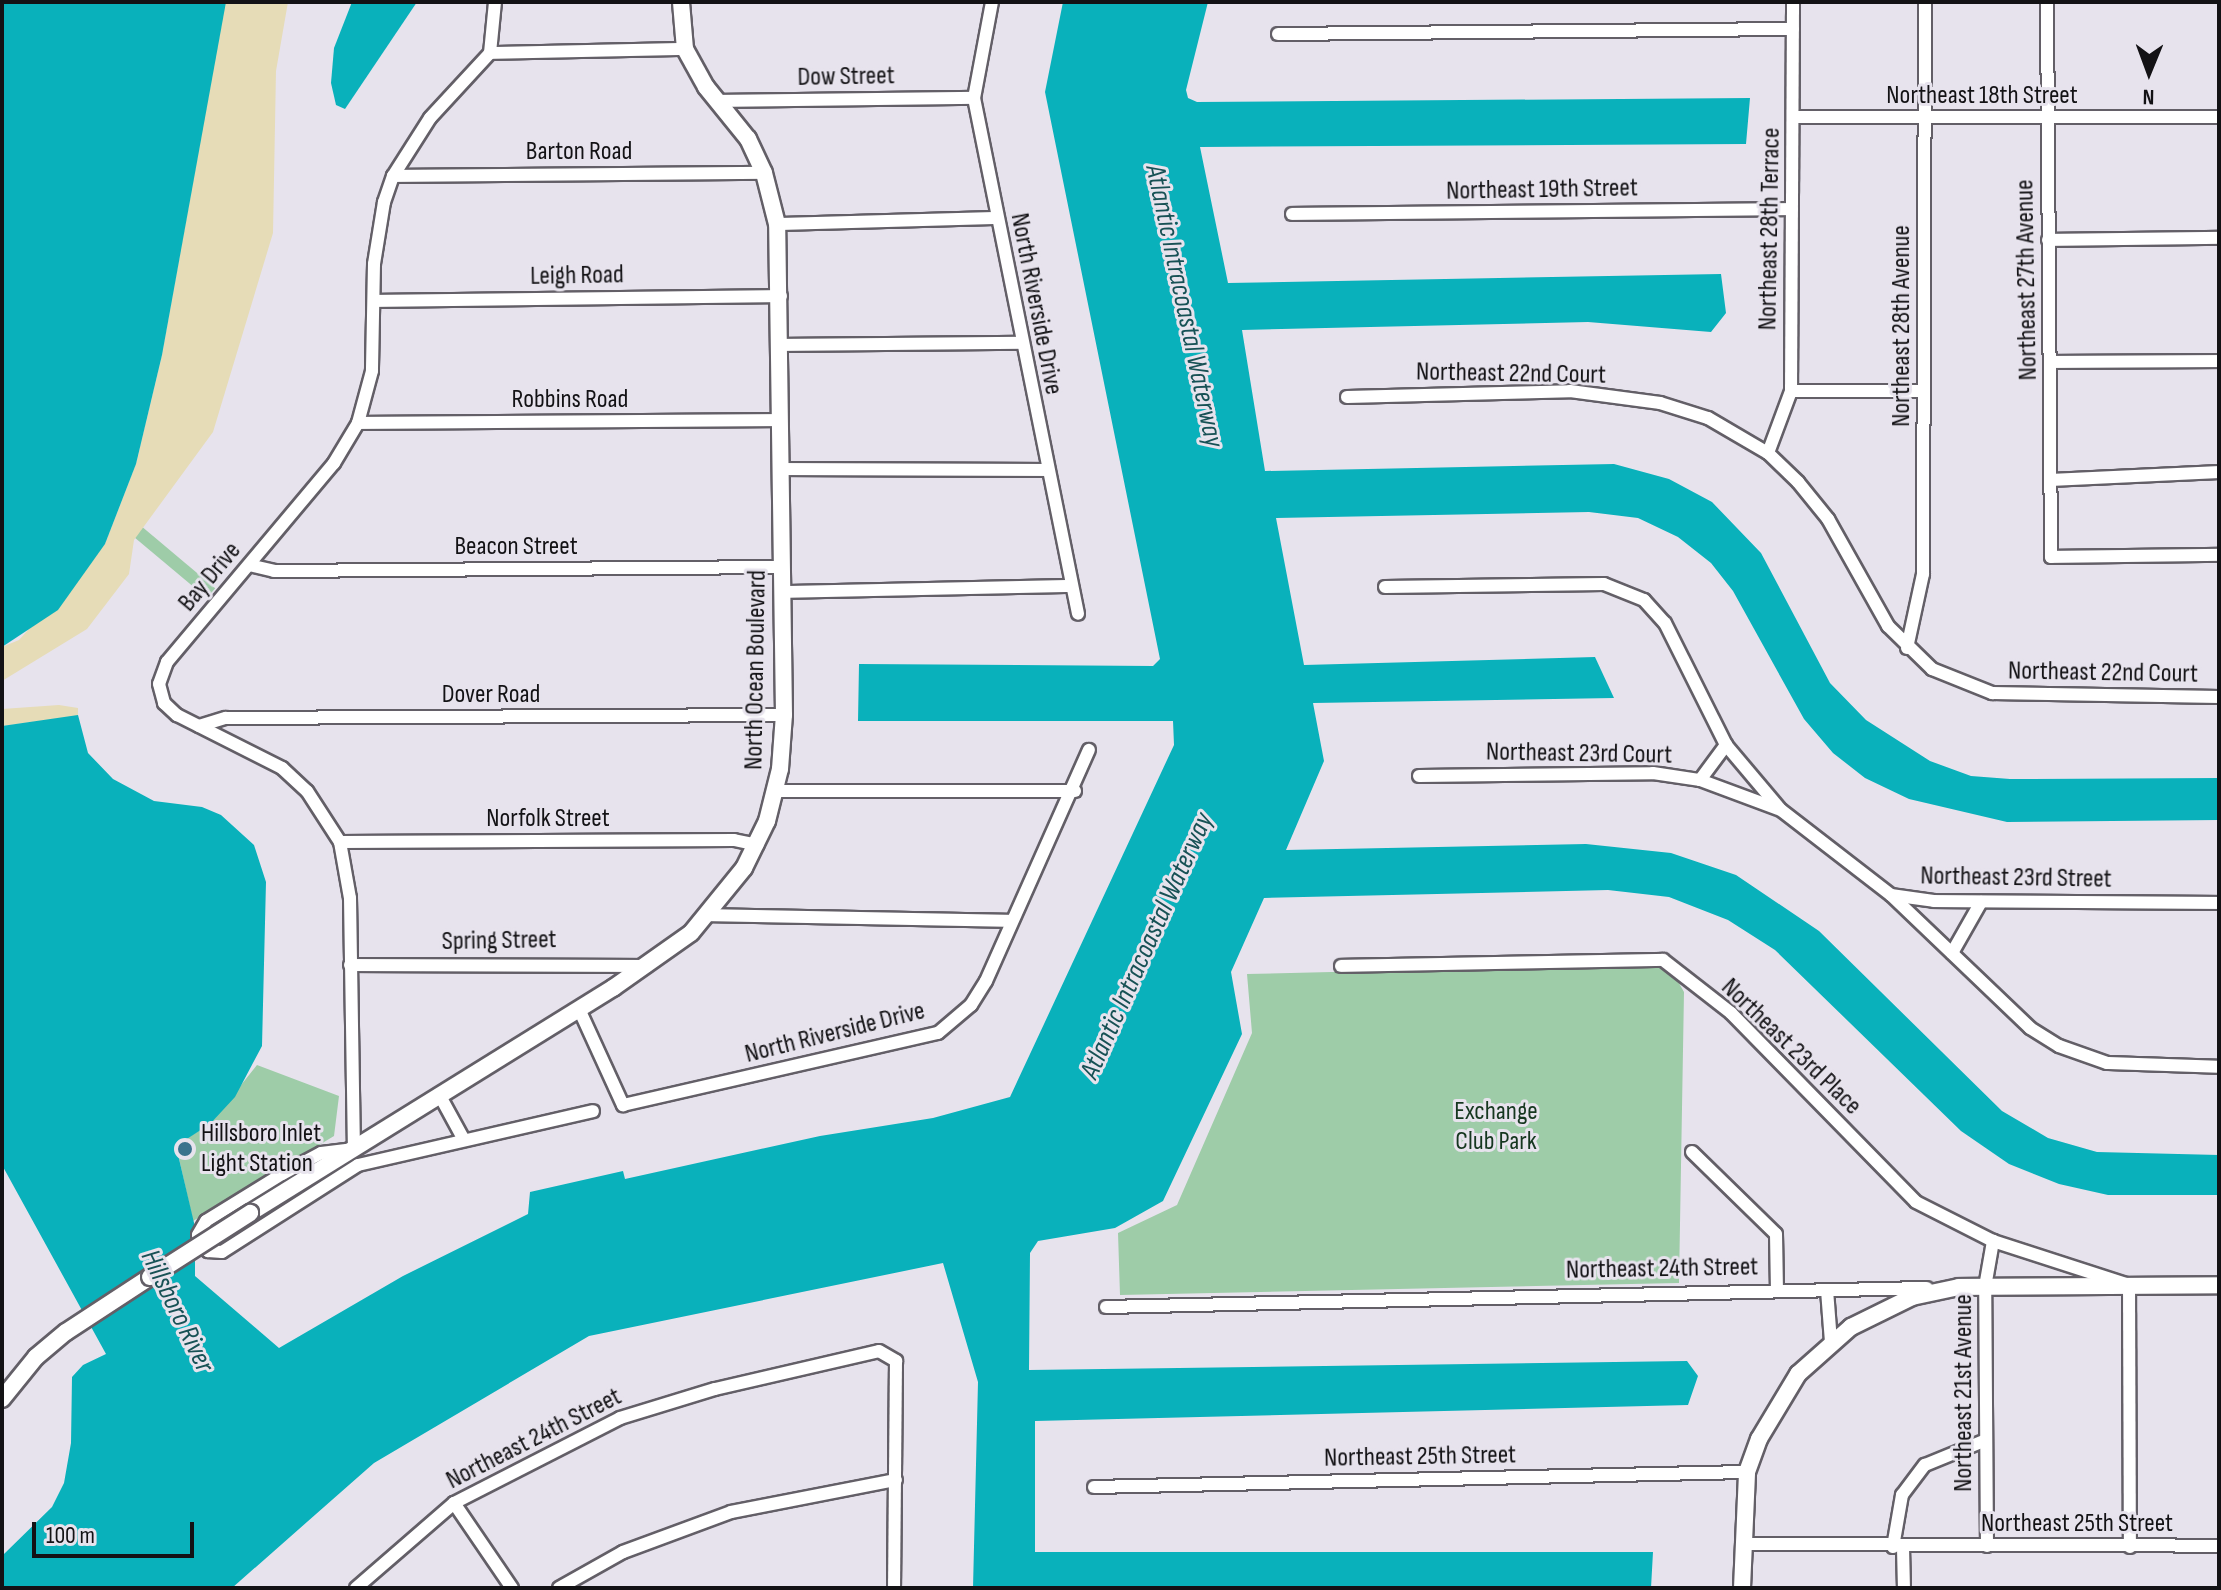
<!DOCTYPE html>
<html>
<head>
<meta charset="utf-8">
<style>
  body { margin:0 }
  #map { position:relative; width:2221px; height:1590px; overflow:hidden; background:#e7e3ed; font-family:"Sofia Sans Condensed",sans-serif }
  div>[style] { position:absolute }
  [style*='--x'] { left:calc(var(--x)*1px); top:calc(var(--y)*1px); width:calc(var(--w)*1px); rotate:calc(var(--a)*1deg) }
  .green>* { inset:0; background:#9ecca8; transform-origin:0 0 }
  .sand>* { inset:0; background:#e6dcb7 }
  .water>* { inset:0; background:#09b1bb }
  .roads { filter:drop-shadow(2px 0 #635f67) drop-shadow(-2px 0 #635f67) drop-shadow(0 2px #635f67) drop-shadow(0 -2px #635f67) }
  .street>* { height:12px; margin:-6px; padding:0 6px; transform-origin:6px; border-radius:6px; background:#fff }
  .secondary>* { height:16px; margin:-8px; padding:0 8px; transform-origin:8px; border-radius:8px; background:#fff }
  .bridges { filter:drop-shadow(2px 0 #635f67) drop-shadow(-2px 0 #635f67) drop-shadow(0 2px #635f67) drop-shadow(0 -2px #635f67) }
  .secondary-bridge>* { height:16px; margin:-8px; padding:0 8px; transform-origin:8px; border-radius:8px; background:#fff }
  .dots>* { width:22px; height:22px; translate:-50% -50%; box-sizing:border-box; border:4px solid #e7e3ed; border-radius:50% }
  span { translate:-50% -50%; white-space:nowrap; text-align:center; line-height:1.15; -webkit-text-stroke:6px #e7e3ed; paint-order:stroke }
  .street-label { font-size:26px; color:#131215 }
  .park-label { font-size:26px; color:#15371f }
  .poi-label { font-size:26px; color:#131215 }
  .left { translate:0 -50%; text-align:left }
  .water-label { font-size:28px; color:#175155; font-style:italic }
  .frame { position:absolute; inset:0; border:4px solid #131215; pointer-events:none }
  .north { position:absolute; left:2109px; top:32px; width:80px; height:80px; -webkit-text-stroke:6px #e7e3ed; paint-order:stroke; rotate:181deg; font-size:22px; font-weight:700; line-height:32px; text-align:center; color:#131215 }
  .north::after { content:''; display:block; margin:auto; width:28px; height:36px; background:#131215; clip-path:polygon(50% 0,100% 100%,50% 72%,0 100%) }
  .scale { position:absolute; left:32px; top:1522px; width:162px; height:36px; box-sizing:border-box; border:4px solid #131215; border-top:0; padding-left:10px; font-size:24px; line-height:28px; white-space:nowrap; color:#131215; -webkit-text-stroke:6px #e7e3ed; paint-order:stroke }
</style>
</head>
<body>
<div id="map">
  <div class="green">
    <i style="left:134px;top:520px;width:106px;height:13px;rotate:40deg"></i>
    <i style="clip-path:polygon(1668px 964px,1684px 992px,1679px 1283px,1120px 1295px,1118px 1233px,1177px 1205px,1252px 1033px,1247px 974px)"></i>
    <i style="clip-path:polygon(257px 1065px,339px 1096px,334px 1136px,193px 1221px,176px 1145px,210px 1124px)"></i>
  </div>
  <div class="sand">
    <i style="clip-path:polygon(225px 2px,288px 2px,276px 71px,273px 233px,213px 432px,134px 540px,129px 574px,87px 629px,2px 681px,2px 647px,19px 640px,105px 544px,136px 464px,162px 355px)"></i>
    <i style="clip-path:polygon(59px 705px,78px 708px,78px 716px,2px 726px,2px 709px)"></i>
  </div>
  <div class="water">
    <i style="clip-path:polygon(2px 2px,226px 2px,162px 355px,136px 464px,105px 544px,58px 610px,2px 647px)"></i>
    <i style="clip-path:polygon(352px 2px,417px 2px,345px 109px,336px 105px,331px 83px,334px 48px)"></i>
    <i style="clip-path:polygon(1063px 2px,1208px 2px,1186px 90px,1188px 98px,1197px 102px,1750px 98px,1746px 144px,1200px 147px,1228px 283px,1721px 274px,1726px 313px,1711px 332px,1588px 322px,1242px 330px,1265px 471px,1614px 464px,1669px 479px,1712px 502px,1761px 553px,1830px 683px,1866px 720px,1930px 761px,1971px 776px,2010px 779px,2219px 778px,2219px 820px,2007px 822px,1909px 799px,1865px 778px,1833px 753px,1804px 719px,1733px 591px,1711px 563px,1678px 537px,1638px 518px,1589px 512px,1276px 518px,1304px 665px,1595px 657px,1614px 698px,1313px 703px,1324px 761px,1286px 850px,1586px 844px,1671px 853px,1736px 875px,1819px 931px,2002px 1111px,2048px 1138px,2097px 1152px,2219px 1155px,2219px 1195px,2108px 1195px,2059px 1184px,2009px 1164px,1961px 1131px,1775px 950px,1728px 920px,1669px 897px,1608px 890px,1264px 898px,1231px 972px,1242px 1034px,1163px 1201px,1115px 1228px,1038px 1241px,1030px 1253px,1029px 1370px,1687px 1361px,1698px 1376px,1688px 1405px,1035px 1421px,1035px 1552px,1653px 1552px,1651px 1588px,973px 1588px,978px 1382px,943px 1263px,589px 1336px,374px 1463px,232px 1588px,2px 1588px,4px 1554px,52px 1507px,64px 1483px,71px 1443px,72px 1377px,83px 1365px,106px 1354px,2px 1165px,2px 726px,78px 715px,88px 753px,113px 779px,154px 801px,202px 807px,221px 815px,254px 845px,266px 882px,262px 1046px,235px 1097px,210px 1124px,176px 1146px,195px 1227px,195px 1276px,279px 1348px,403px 1276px,528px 1214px,530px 1192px,623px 1171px,625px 1179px,820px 1136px,933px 1118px,1010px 1097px,1174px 745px,1173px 721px,858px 721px,859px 664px,1153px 666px,1160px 659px,1045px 92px)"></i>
  </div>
  <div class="roads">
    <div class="street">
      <i style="--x:495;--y:2;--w:51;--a:95.6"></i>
      <i style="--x:490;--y:53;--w:88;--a:132.7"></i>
      <i style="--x:430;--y:118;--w:69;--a:122.5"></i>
      <i style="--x:393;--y:176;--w:28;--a:109"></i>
      <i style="--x:384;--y:202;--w:63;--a:99.2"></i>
      <i style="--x:374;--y:264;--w:107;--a:91.1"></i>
      <i style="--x:372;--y:371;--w:54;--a:105.1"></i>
      <i style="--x:358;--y:423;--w:47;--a:121"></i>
      <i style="--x:334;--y:463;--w:260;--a:130"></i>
      <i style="--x:167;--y:662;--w:23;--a:110"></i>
      <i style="--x:159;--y:684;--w:20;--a:75"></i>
      <i style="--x:164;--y:703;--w:18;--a:43"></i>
      <i style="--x:177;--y:715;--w:118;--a:26.8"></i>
      <i style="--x:282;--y:768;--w:34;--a:43"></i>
      <i style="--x:307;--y:791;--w:61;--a:57.1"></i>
      <i style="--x:340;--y:842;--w:57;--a:79.9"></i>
      <i style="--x:350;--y:898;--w:251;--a:89.1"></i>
      <i style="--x:354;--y:1149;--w:33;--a:173"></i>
      <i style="--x:321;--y:1153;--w:44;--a:151.7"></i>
      <i style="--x:282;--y:1174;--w:89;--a:148.3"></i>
      <i style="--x:206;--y:1221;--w:16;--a:120"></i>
      <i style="--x:198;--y:1235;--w:19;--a:58"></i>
      <i style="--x:208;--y:1251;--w:14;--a:4"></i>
      <i style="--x:222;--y:1252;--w:161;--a:-32.6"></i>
      <i style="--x:358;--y:1165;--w:241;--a:-12.9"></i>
      <i style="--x:992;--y:2;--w:98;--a:100.6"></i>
      <i style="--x:974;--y:98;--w:526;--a:78.6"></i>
      <i style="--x:2047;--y:2;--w:555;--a:89.59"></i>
      <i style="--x:2051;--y:557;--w:168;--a:-0.7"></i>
      <i style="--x:1278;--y:34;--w:515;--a:-0.56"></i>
      <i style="--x:490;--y:53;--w:195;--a:-1.2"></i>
      <i style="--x:719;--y:101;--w:255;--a:-0.7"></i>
      <i style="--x:1793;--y:117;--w:426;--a:0"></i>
      <i style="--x:393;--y:176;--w:371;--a:-0.5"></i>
      <i style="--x:1292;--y:214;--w:500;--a:-0.57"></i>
      <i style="--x:777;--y:224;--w:220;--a:-1.6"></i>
      <i style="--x:2048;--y:240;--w:171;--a:-0.7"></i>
      <i style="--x:375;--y:301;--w:406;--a:-0.7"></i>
      <i style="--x:780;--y:345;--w:239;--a:-0.5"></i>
      <i style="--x:2050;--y:362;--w:169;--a:-0.3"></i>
      <i style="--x:1791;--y:391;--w:133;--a:0"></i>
      <i style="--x:1347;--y:397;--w:223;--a:-1.5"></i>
      <i style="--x:1570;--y:391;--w:91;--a:7.6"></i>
      <i style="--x:1660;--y:403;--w:50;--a:17.4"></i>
      <i style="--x:1708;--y:418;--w:69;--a:30.3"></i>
      <i style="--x:1768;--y:453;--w:42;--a:44"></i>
      <i style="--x:1798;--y:482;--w:48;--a:51"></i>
      <i style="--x:1828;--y:519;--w:123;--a:60.7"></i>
      <i style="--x:1888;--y:626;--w:62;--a:44.3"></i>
      <i style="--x:1932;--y:669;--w:65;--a:21.8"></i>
      <i style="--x:1992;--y:693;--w:227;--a:1"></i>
      <i style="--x:358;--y:423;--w:423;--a:-0.4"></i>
      <i style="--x:1768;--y:453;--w:66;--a:-69.6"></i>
      <i style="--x:1791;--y:391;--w:389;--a:-89.7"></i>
      <i style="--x:782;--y:469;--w:265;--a:0.2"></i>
      <i style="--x:2051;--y:480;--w:168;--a:-2.7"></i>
      <i style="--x:249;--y:565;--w:26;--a:13"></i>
      <i style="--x:274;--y:571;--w:509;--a:-0.45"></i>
      <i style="--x:1385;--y:587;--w:219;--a:-0.8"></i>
      <i style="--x:1604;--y:584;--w:43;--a:21.8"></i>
      <i style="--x:1644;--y:600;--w:31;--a:48"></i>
      <i style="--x:1665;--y:623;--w:136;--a:63.4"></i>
      <i style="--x:1726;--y:745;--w:85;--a:49.8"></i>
      <i style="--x:1781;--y:810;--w:139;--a:37.7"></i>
      <i style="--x:1891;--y:895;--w:43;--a:7.9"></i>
      <i style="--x:1934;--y:901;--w:285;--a:0.4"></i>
      <i style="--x:783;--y:592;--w:289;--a:-1.2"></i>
      <i style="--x:1907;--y:648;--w:76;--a:-77.8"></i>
      <i style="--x:1923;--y:574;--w:572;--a:-89.8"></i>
      <i style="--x:199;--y:726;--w:28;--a:-17"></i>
      <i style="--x:226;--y:718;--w:558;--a:-0.31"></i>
      <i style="--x:1419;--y:776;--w:234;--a:-0.7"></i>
      <i style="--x:1653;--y:773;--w:48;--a:8.5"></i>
      <i style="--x:1700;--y:780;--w:83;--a:20.4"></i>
      <i style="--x:1700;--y:780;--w:44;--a:-53.4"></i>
      <i style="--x:776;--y:791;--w:299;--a:0"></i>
      <i style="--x:340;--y:842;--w:394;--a:-0.3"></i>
      <i style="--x:734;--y:840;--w:24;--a:12"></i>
      <i style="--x:1892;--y:896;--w:191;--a:43.7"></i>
      <i style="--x:2030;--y:1028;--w:34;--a:32"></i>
      <i style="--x:2059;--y:1046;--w:51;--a:19.5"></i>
      <i style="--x:2107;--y:1063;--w:112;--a:2"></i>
      <i style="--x:708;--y:915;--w:304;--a:1.1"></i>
      <i style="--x:1952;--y:953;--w:59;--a:-60.4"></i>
      <i style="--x:350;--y:965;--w:297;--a:0.2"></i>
      <i style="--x:1341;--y:966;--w:322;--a:-1.1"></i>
      <i style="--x:1663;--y:960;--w:86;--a:37.9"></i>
      <i style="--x:1731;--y:1013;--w:264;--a:45.6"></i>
      <i style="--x:1916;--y:1202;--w:86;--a:26.9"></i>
      <i style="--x:1993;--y:1241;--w:143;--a:17.9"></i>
      <i style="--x:2129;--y:1285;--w:262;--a:89.8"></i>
      <i style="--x:579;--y:1009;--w:106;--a:65.4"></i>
      <i style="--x:623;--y:1105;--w:323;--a:-12.9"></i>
      <i style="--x:938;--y:1033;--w:43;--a:-40.3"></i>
      <i style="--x:971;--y:1005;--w:28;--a:-58"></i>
      <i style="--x:986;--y:981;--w:253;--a:-66"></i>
      <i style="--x:440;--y:1096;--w:50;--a:61.4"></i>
      <i style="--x:1692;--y:1152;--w:117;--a:44.3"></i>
      <i style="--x:1776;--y:1234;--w:56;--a:89"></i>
      <i style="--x:1827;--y:1290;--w:52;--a:85.6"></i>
      <i style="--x:1106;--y:1307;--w:821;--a:-1.33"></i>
      <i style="--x:1094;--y:1487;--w:653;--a:-1.32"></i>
      <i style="--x:454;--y:1503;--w:103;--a:55.7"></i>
      <i style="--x:1743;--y:1544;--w:476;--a:0.2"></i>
      <i style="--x:1987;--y:1546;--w:259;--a:-90.4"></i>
      <i style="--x:1985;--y:1287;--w:47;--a:-80.1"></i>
      <i style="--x:1893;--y:1547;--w:53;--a:-80.2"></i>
      <i style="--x:1902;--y:1495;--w:38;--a:-53"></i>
      <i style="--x:1925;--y:1465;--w:66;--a:-22.3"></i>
      <i style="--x:1903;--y:1548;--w:40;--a:88.6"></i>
      <i style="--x:356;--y:1588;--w:130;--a:-40.9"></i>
      <i style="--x:454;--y:1503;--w:186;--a:-27.1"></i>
      <i style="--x:620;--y:1418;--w:99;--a:-17"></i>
      <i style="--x:715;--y:1389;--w:168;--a:-13"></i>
      <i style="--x:879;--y:1351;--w:20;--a:30"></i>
      <i style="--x:896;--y:1361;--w:227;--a:90.5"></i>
      <i style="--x:559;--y:1588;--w:73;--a:-29.4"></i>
      <i style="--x:623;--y:1552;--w:115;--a:-20.3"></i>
      <i style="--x:731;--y:1512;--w:168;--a:-11"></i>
    </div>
    <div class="secondary">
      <i style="--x:250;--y:1213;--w:427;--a:-31.8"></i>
      <i style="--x:613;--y:988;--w:95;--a:-35.2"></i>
      <i style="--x:691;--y:933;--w:84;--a:-50.8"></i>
      <i style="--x:744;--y:868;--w:52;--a:-63.9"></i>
      <i style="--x:767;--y:821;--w:54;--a:-76"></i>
      <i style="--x:780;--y:769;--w:54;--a:-85.8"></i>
      <i style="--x:784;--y:715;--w:491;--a:-90.8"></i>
      <i style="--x:777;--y:224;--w:53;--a:-104.3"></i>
      <i style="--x:764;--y:173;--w:38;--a:-115"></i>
      <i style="--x:748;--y:139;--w:67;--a:-128.9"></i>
      <i style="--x:706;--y:87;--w:43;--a:-118.9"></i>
      <i style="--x:685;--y:49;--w:47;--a:-94.9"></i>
      <i style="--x:2;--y:1399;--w:54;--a:-51"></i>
      <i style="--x:36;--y:1357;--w:39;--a:-40"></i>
      <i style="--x:66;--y:1332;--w:100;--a:-33.2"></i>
      <i style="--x:1742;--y:1588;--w:116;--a:-87.5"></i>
      <i style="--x:1747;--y:1472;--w:35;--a:-70"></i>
      <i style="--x:1759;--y:1439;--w:76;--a:-59"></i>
      <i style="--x:1798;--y:1374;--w:71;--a:-41.6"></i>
      <i style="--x:1851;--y:1327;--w:68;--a:-26.2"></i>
      <i style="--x:1912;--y:1297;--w:48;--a:-12"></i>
      <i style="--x:1959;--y:1287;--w:260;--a:-0.4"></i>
    </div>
  </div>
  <div class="bridges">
    <div class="secondary-bridge">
      <i style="--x:150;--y:1277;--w:119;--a:-32.6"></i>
    </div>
  </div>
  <div class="dots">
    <i style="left:185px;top:1149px;background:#3a738d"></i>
  </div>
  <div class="street-label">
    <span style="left:846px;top:77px;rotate:-1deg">Dow Street</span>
    <span style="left:1982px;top:96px">Northeast 18th Street</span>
    <span style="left:579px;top:152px">Barton Road</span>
    <span style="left:1542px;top:190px;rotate:-1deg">Northeast 19th Street</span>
    <span style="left:1770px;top:229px;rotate:-89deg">Northeast 28th Terrace</span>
    <span style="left:577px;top:276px;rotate:-1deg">Leigh Road</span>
    <span style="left:2027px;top:280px;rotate:-91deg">Northeast 27th Avenue</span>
    <span style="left:1036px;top:304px;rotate:79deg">North Riverside Drive</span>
    <span style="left:1902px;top:326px;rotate:-90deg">Northeast 28th Avenue</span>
    <span style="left:1511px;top:374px;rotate:1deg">Northeast 22nd Court</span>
    <span style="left:570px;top:400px">Robbins Road</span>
    <span style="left:516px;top:547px">Beacon Street</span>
    <span style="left:210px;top:577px;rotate:-50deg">Bay Drive</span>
    <span style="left:756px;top:670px;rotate:-89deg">North Ocean Boulevard</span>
    <span style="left:2103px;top:673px;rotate:1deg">Northeast 22nd Court</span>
    <span style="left:491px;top:695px">Dover Road</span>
    <span style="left:1579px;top:754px;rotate:1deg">Northeast 23rd Court</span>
    <span style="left:548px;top:819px">Norfolk Street</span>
    <span style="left:2016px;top:878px;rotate:1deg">Northeast 23rd Street</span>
    <span style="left:499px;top:941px;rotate:-1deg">Spring Street</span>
    <span style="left:835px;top:1033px;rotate:-14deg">North Riverside Drive</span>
    <span style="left:1791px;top:1047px;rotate:44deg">Northeast 23rd Place</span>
    <span style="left:1662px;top:1269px;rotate:-1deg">Northeast 24th Street</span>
    <span style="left:1964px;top:1393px;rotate:-90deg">Northeast 21st Avenue</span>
    <span style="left:534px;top:1439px;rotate:-27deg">Northeast 24th Street</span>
    <span style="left:1420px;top:1457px;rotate:-1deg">Northeast 25th Street</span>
    <span style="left:2077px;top:1524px">Northeast 25th Street</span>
  </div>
  <div class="park-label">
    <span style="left:1496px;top:1127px">Exchange<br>Club Park</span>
  </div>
  <div class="poi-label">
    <span class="left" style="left:201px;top:1149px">Hillsboro Inlet<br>Light Station</span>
  </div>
  <div class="water-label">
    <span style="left:1184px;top:306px;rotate:78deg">Atlantic Intracoastal Waterway</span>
    <span style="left:1147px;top:946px;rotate:-66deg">Atlantic Intracoastal Waterway</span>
    <span style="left:177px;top:1311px;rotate:64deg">Hillsboro River</span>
  </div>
  <div class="frame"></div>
  <div class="north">N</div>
  <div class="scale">100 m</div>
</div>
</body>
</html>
